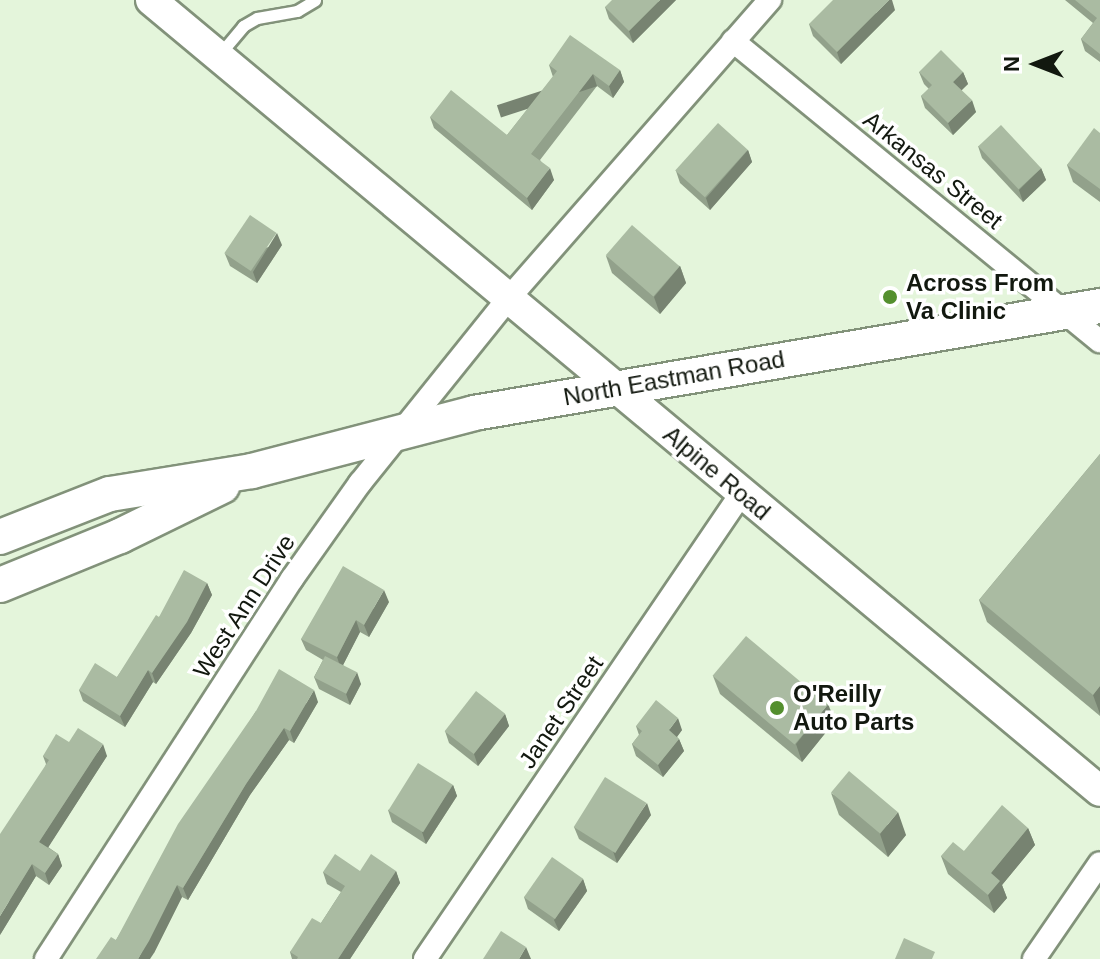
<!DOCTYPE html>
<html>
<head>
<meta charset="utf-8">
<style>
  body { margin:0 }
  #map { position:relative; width:1100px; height:959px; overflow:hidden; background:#e4f5db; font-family:Helvetica,sans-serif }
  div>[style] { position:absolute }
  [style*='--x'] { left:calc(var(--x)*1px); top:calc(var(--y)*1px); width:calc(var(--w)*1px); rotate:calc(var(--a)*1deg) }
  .roads { filter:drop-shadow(2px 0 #82927a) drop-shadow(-2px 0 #82927a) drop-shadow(0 2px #82927a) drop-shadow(0 -2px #82927a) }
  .lane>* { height:11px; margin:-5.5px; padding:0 5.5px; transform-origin:5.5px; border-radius:5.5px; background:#fff }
  .street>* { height:22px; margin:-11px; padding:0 11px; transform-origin:11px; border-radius:11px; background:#fff }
  .secondary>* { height:30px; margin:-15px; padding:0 15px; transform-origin:15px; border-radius:15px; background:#fff }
  .primary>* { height:34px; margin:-17px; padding:0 17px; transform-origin:17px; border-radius:17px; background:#fff }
  .wall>* { inset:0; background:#92a18b }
  .shaded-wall>* { inset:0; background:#778371; transform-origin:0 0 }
  .building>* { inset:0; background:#aabba2; transform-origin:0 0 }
  .dots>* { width:22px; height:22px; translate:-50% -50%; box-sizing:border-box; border:4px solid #fff; border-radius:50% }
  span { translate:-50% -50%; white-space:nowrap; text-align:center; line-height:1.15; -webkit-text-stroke:7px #fff; paint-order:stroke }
  .street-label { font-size:24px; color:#12180f }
  .poi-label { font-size:24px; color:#12180f; font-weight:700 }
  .left { translate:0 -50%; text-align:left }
  .north { position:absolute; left:996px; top:24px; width:80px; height:80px; -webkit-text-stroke:6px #fff; paint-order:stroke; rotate:270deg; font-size:22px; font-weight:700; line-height:32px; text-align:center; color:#12180f }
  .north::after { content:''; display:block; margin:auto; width:28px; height:36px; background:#12180f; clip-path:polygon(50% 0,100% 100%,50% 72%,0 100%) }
</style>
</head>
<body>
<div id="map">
  <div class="roads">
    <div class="lane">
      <i style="--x:219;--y:55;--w:38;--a:-50"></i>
      <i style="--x:243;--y:26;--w:16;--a:-30"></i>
      <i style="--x:257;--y:18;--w:41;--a:-9.9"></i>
      <i style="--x:297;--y:11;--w:21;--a:-31"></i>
    </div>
    <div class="street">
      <i style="--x:733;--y:41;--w:474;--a:39.3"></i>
      <i style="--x:46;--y:959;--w:453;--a:-57.1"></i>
      <i style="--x:292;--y:579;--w:118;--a:-54.7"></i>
      <i style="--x:360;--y:483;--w:236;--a:-51.2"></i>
      <i style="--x:508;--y:299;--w:398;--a:-48.8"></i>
      <i style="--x:425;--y:959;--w:562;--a:-55.8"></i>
      <i style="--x:1034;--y:959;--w:116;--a:-55.5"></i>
    </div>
    <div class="secondary">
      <i style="--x:151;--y:0;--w:1235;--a:39.81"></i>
    </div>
    <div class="primary">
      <i style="--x:0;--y:537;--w:118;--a:-21.4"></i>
      <i style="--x:110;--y:494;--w:144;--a:-9.2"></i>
      <i style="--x:252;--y:471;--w:229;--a:-14.6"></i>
      <i style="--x:474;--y:413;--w:635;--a:-9.7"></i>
      <i style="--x:0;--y:585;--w:130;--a:-22.2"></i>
      <i style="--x:120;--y:536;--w:114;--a:-26.1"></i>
    </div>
  </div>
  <div class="wall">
    <i style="clip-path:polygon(676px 0,633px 43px,609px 19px,605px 7px)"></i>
    <i style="clip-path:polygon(1065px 0,1100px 0,1100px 62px,1085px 51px,1081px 39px,1093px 23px)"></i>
    <i style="clip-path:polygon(895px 10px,841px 64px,813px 36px,809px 24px)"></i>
    <i style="clip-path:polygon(549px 65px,620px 70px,624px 82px,613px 98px,597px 86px,540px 160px,554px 180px,532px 210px,434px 128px,430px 117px,507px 135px,553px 77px)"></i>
    <i style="clip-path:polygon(919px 72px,963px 72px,968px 84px,961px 90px,976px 112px,953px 135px,925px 108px,921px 96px,929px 89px,924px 84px)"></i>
    <i style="clip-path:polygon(1100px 133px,1100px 202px,1073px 182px,1067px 165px)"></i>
    <i style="clip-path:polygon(978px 146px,1041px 168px,1046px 180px,1023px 202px,982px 158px)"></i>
    <i style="clip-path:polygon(748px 150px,752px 162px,710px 210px,680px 183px,676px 171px)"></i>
    <i style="clip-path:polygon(282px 245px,257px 283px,230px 266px,225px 254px)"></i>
    <i style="clip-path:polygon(606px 256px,680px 266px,686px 283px,660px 314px,612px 273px)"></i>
    <i style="clip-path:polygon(1100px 454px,1100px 716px,987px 622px,979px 600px)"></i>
    <i style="clip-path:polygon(207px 583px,212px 595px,191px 633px,156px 684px,153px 682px,125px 727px,83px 701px,79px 690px,117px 677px,159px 617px)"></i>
    <i style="clip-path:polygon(389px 602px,369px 637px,360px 632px,343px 665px,361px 684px,350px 705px,319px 689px,314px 677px,323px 660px,306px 650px,301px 639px)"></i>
    <i style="clip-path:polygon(713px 676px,835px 721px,802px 762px,720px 694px)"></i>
    <i style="clip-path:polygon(318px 702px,294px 743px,289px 740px,250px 795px,188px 900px,182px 897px,154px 953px,116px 940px,256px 711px)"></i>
    <i style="clip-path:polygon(505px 714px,509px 726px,478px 766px,449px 743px,445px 731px)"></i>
    <i style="clip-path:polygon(636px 726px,682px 730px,677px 737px,679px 739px,684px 751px,663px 777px,636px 756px,632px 744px,639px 735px)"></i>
    <i style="clip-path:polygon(69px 742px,107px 756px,48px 847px,58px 854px,62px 866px,49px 885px,36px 876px,0 935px,46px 764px,43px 756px)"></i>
    <i style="clip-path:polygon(453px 785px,457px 796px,426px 844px,392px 822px,388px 810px)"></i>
    <i style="clip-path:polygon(831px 793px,906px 835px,888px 857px,839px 815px)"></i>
    <i style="clip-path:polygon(651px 815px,617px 863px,579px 839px,574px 827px)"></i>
    <i style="clip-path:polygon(1028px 828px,1035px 845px,1002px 885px,1007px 898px,994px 913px,948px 874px,941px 856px,964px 851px)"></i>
    <i style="clip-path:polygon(360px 871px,396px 871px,400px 883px,350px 959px,292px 959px,290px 952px,321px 923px,341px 892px,327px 884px,323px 872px)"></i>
    <i style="clip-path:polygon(583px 879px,587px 891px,559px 931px,528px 909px,524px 897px)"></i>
  </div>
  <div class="shaded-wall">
    <i style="clip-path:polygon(660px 0,676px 0,633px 43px,629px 31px)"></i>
    <i style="clip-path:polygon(889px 0,892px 0,895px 10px,841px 64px,837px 52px)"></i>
    <i style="clip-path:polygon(620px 70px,624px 82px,613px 98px,609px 86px)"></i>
    <i style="clip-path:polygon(963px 72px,968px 84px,958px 94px,953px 82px)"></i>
    <i style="left:593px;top:74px;width:13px;height:101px;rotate:72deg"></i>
    <i style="clip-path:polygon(972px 100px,976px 112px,953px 135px,948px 123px)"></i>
    <i style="clip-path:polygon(748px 150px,752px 162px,710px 210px,706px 198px)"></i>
    <i style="clip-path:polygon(550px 168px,554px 180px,532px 210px,527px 198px)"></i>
    <i style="clip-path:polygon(1041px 168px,1046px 180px,1023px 202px,1019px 190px)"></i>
    <i style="clip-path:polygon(277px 233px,282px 245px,257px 283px,253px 272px)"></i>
    <i style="clip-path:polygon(680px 266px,686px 283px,660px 314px,654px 297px)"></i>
    <i style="clip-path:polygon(207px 583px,212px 595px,191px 633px,156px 684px,152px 673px)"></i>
    <i style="clip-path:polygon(384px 590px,389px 602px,369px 637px,364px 625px)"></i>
    <i style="clip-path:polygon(356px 620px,360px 632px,341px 669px,337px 657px)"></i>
    <i style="clip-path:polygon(148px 670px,153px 682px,125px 727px,120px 716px)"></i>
    <i style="clip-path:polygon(357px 672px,361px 684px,350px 705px,346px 694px)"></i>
    <i style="clip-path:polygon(1100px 686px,1100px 714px,1093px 695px)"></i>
    <i style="clip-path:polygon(314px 690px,318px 702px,294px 743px,290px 731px)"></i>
    <i style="clip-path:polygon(828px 704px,835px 721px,802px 762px,796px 744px)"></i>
    <i style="clip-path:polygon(505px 714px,509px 726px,478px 766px,474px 754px)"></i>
    <i style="clip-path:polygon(678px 718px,682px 730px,673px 742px,669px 730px)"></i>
    <i style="clip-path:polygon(284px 728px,289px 740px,250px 795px,188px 900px,183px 888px,246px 784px)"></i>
    <i style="clip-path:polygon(679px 739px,684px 751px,663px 777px,658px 765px)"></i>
    <i style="clip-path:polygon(103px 744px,107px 756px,44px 854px,39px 842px)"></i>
    <i style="clip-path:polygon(453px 785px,457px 796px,426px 844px,422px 832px)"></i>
    <i style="clip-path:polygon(647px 803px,651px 815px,617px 863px,613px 851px)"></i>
    <i style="clip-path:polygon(898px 812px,906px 835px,888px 857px,880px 834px)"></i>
    <i style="clip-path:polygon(1028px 828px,1035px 845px,1002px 885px,1007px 898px,994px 913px,988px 895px,991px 873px)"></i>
    <i style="clip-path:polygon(58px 854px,62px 866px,49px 885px,45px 873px)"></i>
    <i style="clip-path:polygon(32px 864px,36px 876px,0 935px,0 916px)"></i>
    <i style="clip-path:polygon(396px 871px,400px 883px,350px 959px,338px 959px)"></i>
    <i style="clip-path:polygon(583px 879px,587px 891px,559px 931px,554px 920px)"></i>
    <i style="clip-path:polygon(177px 885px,182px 897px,154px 953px,150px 959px,138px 959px)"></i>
    <i style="clip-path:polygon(526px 947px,531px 959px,519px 959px)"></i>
  </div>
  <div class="building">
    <i style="clip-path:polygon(612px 0,660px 0,629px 31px,605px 7px)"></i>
    <i style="clip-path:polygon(833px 0,889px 0,837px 52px,809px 24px)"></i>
    <i style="clip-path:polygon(1075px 0,1100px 0,1100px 54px,1081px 39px,1097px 18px)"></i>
    <i style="clip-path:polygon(570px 35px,620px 70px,609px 86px,593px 74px,531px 154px,550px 168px,527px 198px,430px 117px,451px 90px,507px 135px,557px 71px,549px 65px)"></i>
    <i style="clip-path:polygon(941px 50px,963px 72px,953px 82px,972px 100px,948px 123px,921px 96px,932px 85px,919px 72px)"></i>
    <i style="left:718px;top:123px;width:40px;height:64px;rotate:42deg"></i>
    <i style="left:1001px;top:125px;width:59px;height:31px;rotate:47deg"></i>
    <i style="clip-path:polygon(1094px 128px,1100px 133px,1100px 189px,1067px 165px)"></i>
    <i style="left:250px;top:215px;width:32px;height:46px;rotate:34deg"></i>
    <i style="left:632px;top:225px;width:63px;height:40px;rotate:41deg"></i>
    <i style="clip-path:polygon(1100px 454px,1100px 686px,1093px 695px,979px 600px)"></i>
    <i style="clip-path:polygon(343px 566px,384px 590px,364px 625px,356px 620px,337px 657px,301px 639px)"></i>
    <i style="clip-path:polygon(184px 570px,207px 583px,187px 622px,152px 673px,148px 670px,120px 716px,79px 690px,95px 663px,117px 677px,156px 615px,159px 617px)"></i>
    <i style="left:746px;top:636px;width:107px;height:52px;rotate:40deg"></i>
    <i style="left:325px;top:656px;width:36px;height:24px;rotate:27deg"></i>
    <i style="clip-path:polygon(279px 669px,314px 690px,290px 731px,284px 728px,246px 784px,183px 888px,177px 885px,149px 941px,138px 959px,96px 959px,111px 937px,116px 940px,178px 824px,256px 711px)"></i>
    <i style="left:476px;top:691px;width:37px;height:51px;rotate:38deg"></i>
    <i style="clip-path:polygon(656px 700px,678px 718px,669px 730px,679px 739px,658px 765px,632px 744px,642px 731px,636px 726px)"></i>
    <i style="clip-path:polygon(78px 728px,103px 744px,39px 842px,58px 854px,45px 873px,32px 864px,0 916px,0 834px,49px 760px,43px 756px,56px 734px,69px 742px)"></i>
    <i style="left:418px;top:763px;width:41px;height:56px;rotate:32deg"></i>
    <i style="left:849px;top:771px;width:64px;height:28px;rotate:40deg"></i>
    <i style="left:605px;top:777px;width:49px;height:59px;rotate:32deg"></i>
    <i style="clip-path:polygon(1002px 805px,1028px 828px,991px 873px,1000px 881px,988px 895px,941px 856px,953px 842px,964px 851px)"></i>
    <i style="clip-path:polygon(335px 854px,360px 871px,371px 854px,396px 871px,338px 959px,297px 959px,298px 957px,290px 952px,312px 918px,321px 923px,345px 886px,323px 872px)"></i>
    <i style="left:552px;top:857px;width:38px;height:49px;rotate:35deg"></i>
    <i style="clip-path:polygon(501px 931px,526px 947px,519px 959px,483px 959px)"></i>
    <i style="clip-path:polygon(904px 938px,935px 952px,932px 959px,895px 959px)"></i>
  </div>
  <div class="dots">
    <i style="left:890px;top:297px;background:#548f2e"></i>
    <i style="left:777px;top:708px;background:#548f2e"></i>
  </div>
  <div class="street-label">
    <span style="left:933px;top:170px;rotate:39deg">Arkansas Street</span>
    <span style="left:674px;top:378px;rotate:-10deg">North Eastman Road</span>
    <span style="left:717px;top:473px;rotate:40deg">Alpine Road</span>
    <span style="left:244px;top:606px;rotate:-57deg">West Ann Drive</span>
    <span style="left:561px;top:712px;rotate:-56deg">Janet Street</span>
  </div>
  <div class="poi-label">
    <span class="left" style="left:906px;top:297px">Across From<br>Va Clinic</span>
    <span class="left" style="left:793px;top:708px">O'Reilly<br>Auto Parts</span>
  </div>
  <div class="north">N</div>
</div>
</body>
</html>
